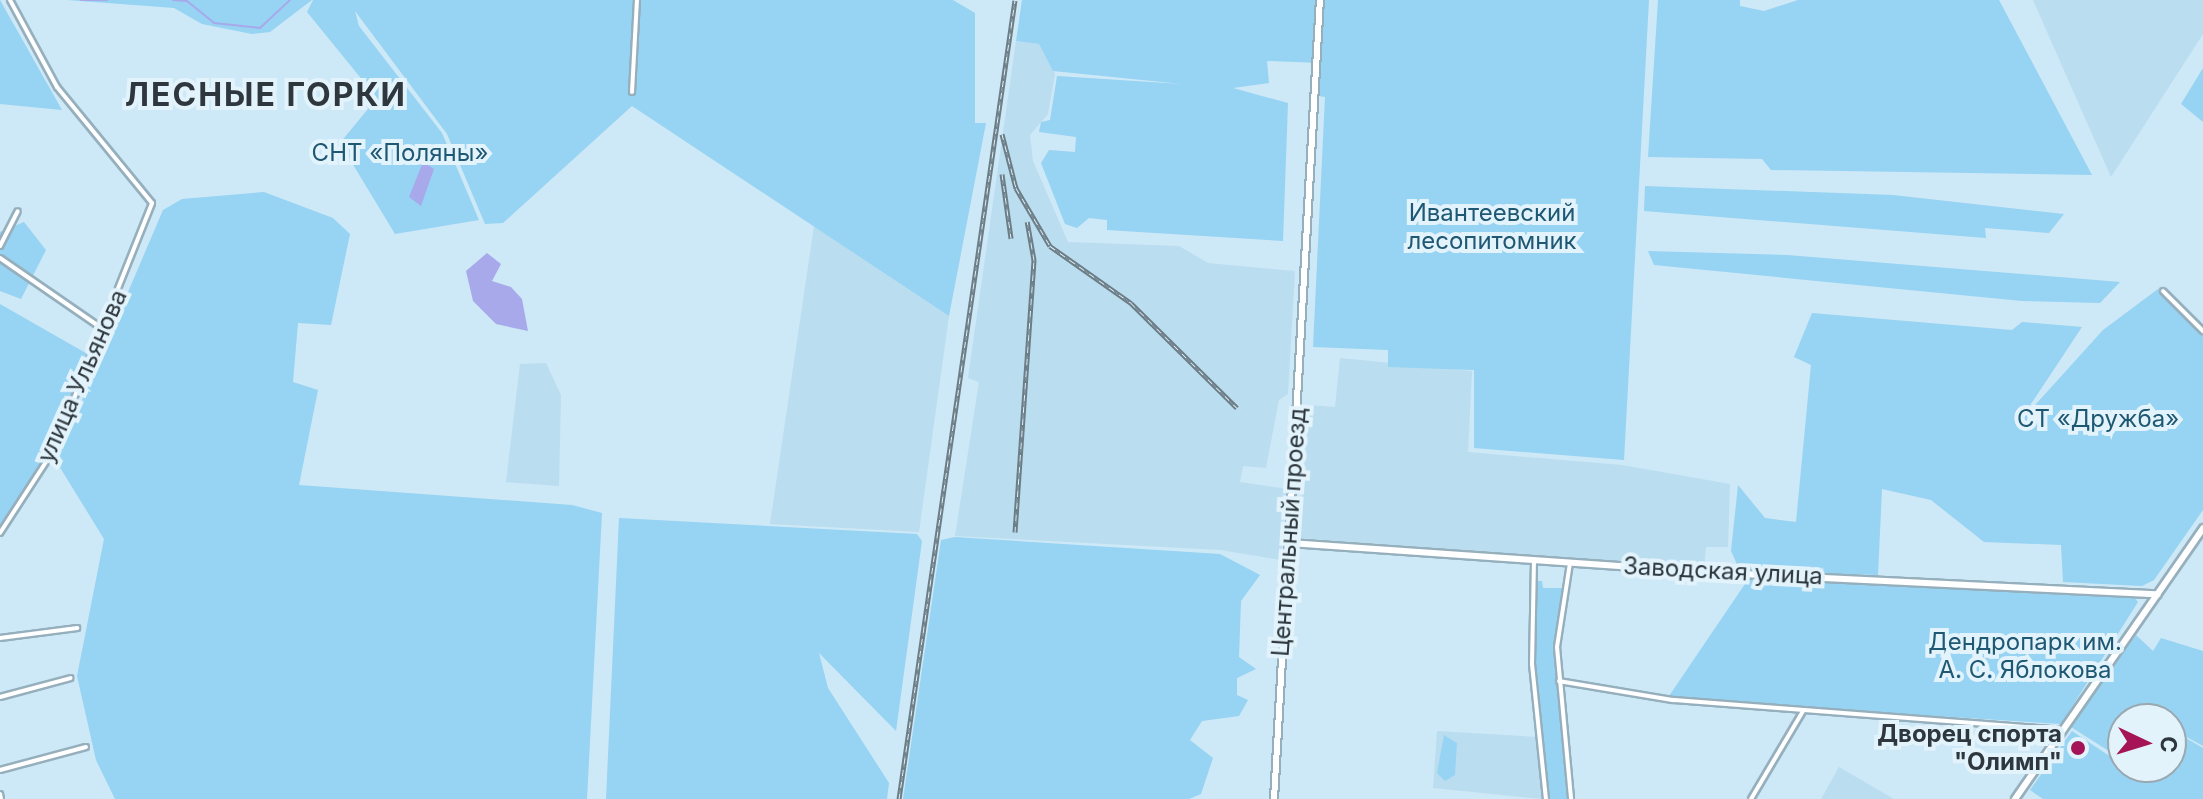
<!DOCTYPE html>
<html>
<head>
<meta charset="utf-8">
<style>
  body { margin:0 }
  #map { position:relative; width:2203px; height:799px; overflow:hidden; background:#cde8f6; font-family:Inter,sans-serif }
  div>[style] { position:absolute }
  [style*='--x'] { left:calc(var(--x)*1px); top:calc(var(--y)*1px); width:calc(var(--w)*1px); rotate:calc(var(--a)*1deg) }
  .built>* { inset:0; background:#bbddf0 }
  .green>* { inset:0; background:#97d3f2 }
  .water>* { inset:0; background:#a8a9ea }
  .stream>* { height:2px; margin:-1px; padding:0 1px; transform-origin:1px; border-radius:1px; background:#a8a9ea }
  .roads { filter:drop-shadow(2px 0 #96afbd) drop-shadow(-2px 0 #96afbd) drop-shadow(0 2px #96afbd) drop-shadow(0 -2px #96afbd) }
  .street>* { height:4px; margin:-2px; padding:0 2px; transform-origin:2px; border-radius:2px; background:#fff }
  .secondary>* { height:6px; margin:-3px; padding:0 3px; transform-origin:3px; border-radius:3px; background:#fff }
  .rail>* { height:5px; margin-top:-2.5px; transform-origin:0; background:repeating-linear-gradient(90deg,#e3f3fc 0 6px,#6c7d86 0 12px); box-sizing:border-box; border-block:2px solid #6c7d86 }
  .dots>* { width:22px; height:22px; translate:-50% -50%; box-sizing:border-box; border:4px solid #e3f3fc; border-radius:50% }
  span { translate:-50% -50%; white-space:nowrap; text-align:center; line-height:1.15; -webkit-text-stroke:8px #e3f3fc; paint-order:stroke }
  .park-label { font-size:24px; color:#1e5873 }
  .street-label { font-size:24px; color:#2d373d }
  .poi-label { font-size:24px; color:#2d373d; font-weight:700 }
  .right { translate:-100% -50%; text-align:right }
  .district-label { font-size:32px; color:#2d373d; font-weight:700; letter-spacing:2px }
  .north { position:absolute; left:2107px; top:703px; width:80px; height:80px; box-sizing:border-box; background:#e3f3fc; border:2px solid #9aa8b0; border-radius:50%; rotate:94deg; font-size:22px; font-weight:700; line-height:32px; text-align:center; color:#2d373d }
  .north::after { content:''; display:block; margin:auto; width:28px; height:36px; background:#a51456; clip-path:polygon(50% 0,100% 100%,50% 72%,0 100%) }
</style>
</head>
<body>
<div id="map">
  <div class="built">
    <i style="clip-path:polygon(2033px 0,2203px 0,2203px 34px,2111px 177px)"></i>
    <i style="clip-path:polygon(1016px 41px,1039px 44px,1055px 74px,1048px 114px,1030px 135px,1033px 161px,1068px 242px,1179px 246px,1208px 263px,1295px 271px,1288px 394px,1279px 400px,1266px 468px,1243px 466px,1240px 482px,1288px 489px,1281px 560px,1220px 550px,955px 536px,979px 382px,968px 378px)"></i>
    <i style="clip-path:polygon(814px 226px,949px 316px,919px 532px,770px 524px)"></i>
    <i style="clip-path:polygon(1340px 358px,1472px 371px,1468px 452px,1622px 465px,1730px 484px,1728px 547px,1706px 547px,1704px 569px,1299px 538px,1309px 405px,1335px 407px)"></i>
    <i style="clip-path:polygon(546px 363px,561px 395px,559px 486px,506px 482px,520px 364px)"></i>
    <i style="clip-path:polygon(1437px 731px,1538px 737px,1542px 799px,1433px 788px)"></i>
    <i style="clip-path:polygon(1839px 767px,1894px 799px,1821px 799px)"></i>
  </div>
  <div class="green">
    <i style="clip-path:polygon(0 0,62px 110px,0 104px)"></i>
    <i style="clip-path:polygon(67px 0,312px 0,270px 32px,252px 34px,202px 24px,174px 8px)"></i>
    <i style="clip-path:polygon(313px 0,953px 0,975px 13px,975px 123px,986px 123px,949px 316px,632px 106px,503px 223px,485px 224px,447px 134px,355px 11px,359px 26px,442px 133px,479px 220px,395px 234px,340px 143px,377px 98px,307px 12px)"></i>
    <i style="clip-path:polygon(1022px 0,1649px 0,1624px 460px,1474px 448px,1474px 370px,1388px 367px,1388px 350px,1313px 347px,1325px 97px,1319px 96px,1321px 63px,1267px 61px,1269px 83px,1233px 88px,1288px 103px,1283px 241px,1107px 230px,1107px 220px,1089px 218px,1077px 228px,1065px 224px,1041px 163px,1049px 150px,1075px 152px,1076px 137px,1039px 132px,1041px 122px,1050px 120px,1057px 76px,1182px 84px,1053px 71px,1039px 44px,1016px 41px)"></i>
    <i style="clip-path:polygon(1658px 0,1740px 0,1740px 6px,1764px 11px,1798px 0,1999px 0,2092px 175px,1771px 170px,1762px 159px,1648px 157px)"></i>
    <i style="clip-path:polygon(2203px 68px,2203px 122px,2181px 104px)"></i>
    <i style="clip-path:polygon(1645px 186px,1893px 195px,2064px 214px,2049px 233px,1985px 228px,1986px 238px,1644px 211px)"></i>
    <i style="clip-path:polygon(264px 192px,333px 218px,350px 234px,331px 325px,298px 323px,293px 382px,318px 390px,299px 485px,572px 505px,602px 513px,587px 799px,115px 799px,96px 760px,77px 676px,104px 539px,56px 461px,163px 210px,182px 199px)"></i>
    <i style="clip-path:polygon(24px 222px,46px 250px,21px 299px,0 291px,0 232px)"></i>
    <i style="clip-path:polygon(1648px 251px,1787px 255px,2120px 282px,2100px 303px,2022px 301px,1654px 265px)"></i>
    <i style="clip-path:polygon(2158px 289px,2203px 335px,2203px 510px,2154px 580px,2142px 586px,2063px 582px,2061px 545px,1984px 542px,1931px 500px,1882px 489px,1878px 575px,1740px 571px,1731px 551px,1738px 485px,1765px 518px,1796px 522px,1811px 365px,1794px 357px,1812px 313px,2012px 330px,2022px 322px,2082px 327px,2017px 425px,2103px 330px)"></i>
    <i style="clip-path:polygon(0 304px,91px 356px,36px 474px,0 525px)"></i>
    <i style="clip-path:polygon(619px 518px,917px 534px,922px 541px,896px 731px,819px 653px,828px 688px,889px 783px,887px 799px,606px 799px)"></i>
    <i style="clip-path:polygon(955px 537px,1220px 554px,1260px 575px,1241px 601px,1239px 657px,1256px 669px,1237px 678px,1237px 695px,1248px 700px,1239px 716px,1202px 721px,1190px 740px,1213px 758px,1201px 794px,1189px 799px,903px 799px,941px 540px)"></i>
    <i style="clip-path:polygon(1749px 578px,2133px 596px,2138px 602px,2061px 724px,1667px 699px)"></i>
    <i style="clip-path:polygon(1533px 581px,1542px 581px,1543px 588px,1564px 588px,1557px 647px,1571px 799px,1545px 799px,1533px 670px)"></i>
    <i style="clip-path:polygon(2136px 635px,2153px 651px,2161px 638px,2203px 651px,2203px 746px,2183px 735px,2171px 755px,2171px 719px,2123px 719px,2123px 760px,2071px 727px)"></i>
    <i style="clip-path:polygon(2072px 731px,2144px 779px,2157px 782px,2184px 737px,2203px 748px,2203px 799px,2043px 799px,2030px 790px)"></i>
    <i style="clip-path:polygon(1444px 735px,1457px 743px,1455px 775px,1445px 781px,1437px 773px)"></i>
  </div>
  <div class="water">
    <i style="clip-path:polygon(423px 162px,434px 169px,421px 206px,409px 197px)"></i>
    <i style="clip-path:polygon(487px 253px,501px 264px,492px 281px,511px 287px,522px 299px,528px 331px,496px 324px,473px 301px,466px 271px)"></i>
  </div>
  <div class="stream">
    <i style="--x:81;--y:0;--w:26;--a:0"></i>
    <i style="--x:173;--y:0;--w:14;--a:4"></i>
    <i style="--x:187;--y:1;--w:35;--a:39"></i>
    <i style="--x:214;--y:23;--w:46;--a:6.2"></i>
    <i style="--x:260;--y:28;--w:41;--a:-43"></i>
  </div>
  <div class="roads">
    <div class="street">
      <i style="--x:632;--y:92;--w:92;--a:-86.9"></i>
      <i style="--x:0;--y:246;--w:39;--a:-63"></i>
      <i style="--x:0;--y:258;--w:125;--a:34.6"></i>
      <i style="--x:2163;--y:291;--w:57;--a:45"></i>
      <i style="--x:0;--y:533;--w:98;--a:-57.1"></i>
      <i style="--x:53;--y:451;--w:267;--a:-68.2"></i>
      <i style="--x:152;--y:203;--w:150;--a:-129.3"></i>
      <i style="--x:57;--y:87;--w:99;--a:-118.4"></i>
      <i style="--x:1534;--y:560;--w:104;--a:91.1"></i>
      <i style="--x:1532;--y:664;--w:136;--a:84.1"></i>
      <i style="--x:1570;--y:563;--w:85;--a:98.8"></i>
      <i style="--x:1557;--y:647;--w:153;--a:84.7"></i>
      <i style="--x:0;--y:638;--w:78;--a:-7.4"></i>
      <i style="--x:1559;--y:681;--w:116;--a:9.5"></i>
      <i style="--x:1673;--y:700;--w:390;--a:4.4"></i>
      <i style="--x:0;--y:697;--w:73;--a:-15"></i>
      <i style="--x:0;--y:770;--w:89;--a:-15"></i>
      <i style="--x:0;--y:794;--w:5;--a:79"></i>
      <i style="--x:1751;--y:799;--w:102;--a:-59.4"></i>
    </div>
    <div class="secondary">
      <i style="--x:1289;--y:543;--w:432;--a:4"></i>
      <i style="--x:1720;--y:573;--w:438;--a:2.8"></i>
      <i style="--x:1274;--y:799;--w:800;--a:-86.71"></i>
      <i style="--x:2015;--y:799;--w:330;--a:-55.2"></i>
    </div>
  </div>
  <div class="rail">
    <i style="--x:1002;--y:134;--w:56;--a:75.5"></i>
    <i style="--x:1016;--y:188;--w:67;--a:59.6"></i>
    <i style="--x:1050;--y:246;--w:99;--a:35.1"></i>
    <i style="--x:1131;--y:303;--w:149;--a:44.7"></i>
    <i style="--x:1002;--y:174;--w:65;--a:82"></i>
    <i style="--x:1015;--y:532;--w:273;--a:-86"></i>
    <i style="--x:1034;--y:260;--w:39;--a:-100"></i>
    <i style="--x:899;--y:799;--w:807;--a:-81.74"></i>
  </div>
  <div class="dots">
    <i style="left:2078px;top:748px;background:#a51456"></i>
  </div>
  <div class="park-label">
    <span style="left:400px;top:153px">СНТ «Поляны»</span>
    <span style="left:1492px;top:227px">Ивантеевский<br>лесопитомник</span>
    <span style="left:2098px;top:419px">СТ «Дружба»</span>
    <span style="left:2025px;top:656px">Дендропарк им.<br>А. С. Яблокова</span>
  </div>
  <div class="street-label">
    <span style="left:82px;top:376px;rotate:-66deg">улица Ульянова</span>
    <span style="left:1289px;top:532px;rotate:-86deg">Центральный проезд</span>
    <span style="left:1723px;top:571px;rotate:3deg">Заводская улица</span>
  </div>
  <div class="poi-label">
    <span class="right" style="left:2062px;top:748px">Дворец спорта<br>"Олимп"</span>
  </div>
  <div class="district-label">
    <span style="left:266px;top:95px">ЛЕСНЫЕ ГОРКИ</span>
  </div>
  <div class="north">С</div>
</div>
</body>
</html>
